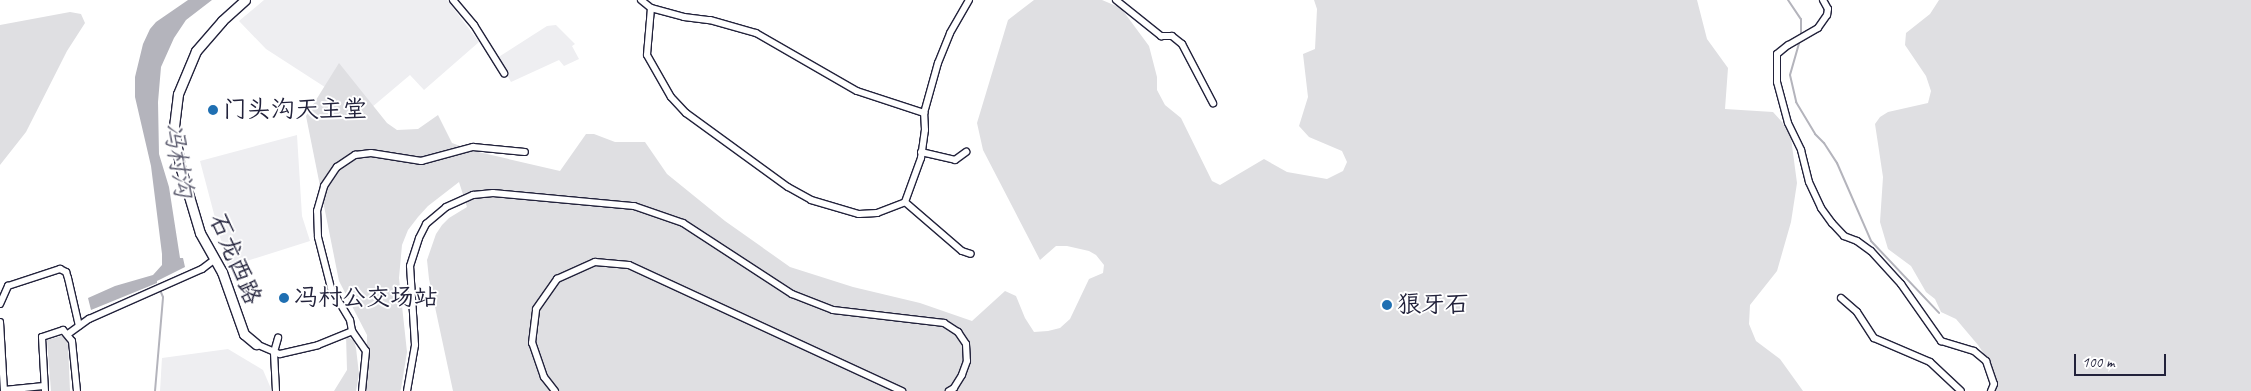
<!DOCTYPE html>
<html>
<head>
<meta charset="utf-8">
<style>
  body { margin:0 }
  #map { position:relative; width:2251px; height:391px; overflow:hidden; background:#fff; font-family:Caveat,"LXGW WenKai TC",sans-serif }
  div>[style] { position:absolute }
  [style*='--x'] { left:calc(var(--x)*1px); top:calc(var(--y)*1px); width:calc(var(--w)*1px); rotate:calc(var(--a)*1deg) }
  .built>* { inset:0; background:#eeeef1 }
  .green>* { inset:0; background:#dfdfe2 }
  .water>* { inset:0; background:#b4b4bc }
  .stream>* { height:2px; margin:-1px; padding:0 1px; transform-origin:1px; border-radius:1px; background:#b4b4bc }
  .roads { filter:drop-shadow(1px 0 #22223b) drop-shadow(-1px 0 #22223b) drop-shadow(0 1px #22223b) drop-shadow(0 -1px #22223b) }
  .street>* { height:6px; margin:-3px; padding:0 3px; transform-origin:3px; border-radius:3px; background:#fff }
  .secondary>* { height:9px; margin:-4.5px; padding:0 4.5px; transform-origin:4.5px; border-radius:4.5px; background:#fff }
  .dots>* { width:14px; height:14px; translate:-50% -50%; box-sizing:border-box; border:2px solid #fff; border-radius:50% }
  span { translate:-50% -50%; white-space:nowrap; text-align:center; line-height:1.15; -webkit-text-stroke:4px #fff; paint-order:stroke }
  .poi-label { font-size:24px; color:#22223b }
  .left { translate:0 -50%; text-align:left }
  .street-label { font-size:24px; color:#22223b }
  .water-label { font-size:25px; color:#5c5c6f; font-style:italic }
  .scale { position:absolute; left:2074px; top:354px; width:92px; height:22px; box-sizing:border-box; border:2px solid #22223b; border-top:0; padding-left:6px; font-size:15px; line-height:18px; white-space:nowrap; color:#22223b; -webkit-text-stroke:4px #fff; paint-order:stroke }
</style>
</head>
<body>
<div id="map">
  <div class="built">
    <i style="clip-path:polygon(264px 0,447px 0,479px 42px,424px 90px,410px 75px,365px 113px,266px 49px,239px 21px)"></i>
    <i style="clip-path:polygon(556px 25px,575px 44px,572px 46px,579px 59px,564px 66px,559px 60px,511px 82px,497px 58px,547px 26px)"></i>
    <i style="clip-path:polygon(297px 135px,302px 216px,310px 241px,228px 267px,200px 161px)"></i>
    <i style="clip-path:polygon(228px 349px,263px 370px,272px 391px,160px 391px,162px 358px)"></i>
  </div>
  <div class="green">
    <i style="clip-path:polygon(1034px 0,1102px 0,1121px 8px,1149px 46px,1157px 77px,1157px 90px,1165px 105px,1181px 118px,1212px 181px,1220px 185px,1264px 159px,1287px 172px,1327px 179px,1343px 171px,1347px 162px,1342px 151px,1309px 137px,1299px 126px,1308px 97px,1303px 54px,1315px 49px,1317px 9px,1314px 0,1697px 0,1707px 39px,1728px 68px,1725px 109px,1773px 112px,1782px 122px,1791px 138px,1797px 183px,1791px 222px,1777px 271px,1750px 305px,1749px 324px,1756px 341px,1780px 359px,1803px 391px,453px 391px,429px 279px,427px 260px,436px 234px,442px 225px,449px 218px,467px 207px,459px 182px,428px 206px,418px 217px,408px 230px,402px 245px,399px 278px,407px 352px,401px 389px,400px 391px,366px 391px,367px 335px,339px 281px,306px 116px,339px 63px,387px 123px,397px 130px,418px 129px,438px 115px,452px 143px,474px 151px,560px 171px,586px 134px,594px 134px,615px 142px,645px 142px,667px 174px,725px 221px,790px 267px,853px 287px,920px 303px,972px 321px,1005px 291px,1016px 296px,1025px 318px,1034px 332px,1048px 331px,1060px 328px,1070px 319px,1089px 279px,1103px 273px,1104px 265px,1096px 255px,1089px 251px,1067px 246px,1056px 246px,1040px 260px,983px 150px,977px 123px,1008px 20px)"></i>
    <i style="clip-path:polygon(1939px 0,2251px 0,2251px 391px,1991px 391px,1989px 361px,1978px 345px,1956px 319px,1941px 312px,1935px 299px,1926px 292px,1911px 266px,1888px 249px,1880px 222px,1883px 177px,1875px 124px,1880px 117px,1888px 112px,1928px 103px,1931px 91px,1926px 76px,1905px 45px,1906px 33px,1930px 14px)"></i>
    <i style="clip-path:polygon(70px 12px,81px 14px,85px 23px,67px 51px,26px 132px,0 165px,0 25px)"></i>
    <i style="clip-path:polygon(65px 335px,68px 344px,70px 391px,51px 391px,47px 340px)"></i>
    <i style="clip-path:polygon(346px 335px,354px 341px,356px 348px,359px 374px,356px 391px,334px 391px,347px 370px)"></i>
  </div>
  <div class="water">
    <i style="clip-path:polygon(188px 0,212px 0,186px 20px,174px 38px,161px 67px,158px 102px,159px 154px,169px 187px,180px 258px,183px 258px,185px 267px,157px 281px,157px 283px,91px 310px,88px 298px,115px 286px,153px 275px,162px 265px,162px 254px,151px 166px,135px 97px,135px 77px,143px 44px,150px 29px,156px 22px)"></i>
  </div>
  <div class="stream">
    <i style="--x:1788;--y:0;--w:23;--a:56"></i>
    <i style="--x:1801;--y:19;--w:16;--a:90"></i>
    <i style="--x:1800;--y:40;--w:36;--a:106"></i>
    <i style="--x:1790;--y:75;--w:28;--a:77"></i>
    <i style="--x:1796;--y:102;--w:37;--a:59"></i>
    <i style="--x:1815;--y:134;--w:13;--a:45"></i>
    <i style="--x:1824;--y:143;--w:24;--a:57"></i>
    <i style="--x:1837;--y:163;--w:85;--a:66.4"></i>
    <i style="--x:1871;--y:241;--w:99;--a:46.6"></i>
    <i style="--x:155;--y:391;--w:94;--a:-85.1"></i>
    <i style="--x:163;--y:297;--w:8;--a:-113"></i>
  </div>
  <div class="roads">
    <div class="street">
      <i style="--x:453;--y:0;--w:33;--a:50"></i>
      <i style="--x:474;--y:25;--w:57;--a:58"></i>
      <i style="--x:641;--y:0;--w:13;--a:39"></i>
      <i style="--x:651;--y:8;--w:34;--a:15"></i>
      <i style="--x:684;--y:17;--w:26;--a:7"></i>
      <i style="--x:710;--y:20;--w:48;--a:15.8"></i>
      <i style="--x:756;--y:33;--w:116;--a:29.9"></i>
      <i style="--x:857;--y:91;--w:71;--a:18.2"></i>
      <i style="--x:1116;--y:0;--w:58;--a:38.7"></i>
      <i style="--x:1161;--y:36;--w:11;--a:0"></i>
      <i style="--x:1172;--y:36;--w:13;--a:39"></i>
      <i style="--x:1182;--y:44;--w:67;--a:62.3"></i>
      <i style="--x:1823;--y:0;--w:10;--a:61"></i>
      <i style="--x:1828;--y:9;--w:6;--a:99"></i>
      <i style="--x:1827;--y:15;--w:16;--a:125"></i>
      <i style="--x:1818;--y:28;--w:34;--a:150"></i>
      <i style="--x:1788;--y:45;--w:14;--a:141"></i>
      <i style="--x:1777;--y:54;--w:28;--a:90"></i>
      <i style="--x:1777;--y:82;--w:42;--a:75"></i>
      <i style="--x:1788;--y:123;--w:30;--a:64"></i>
      <i style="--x:1801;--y:150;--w:33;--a:76"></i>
      <i style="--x:1809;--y:182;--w:29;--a:65"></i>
      <i style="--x:1821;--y:208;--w:19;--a:54"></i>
      <i style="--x:1832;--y:223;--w:18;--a:47"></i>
      <i style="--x:1844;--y:236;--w:14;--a:21"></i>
      <i style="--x:1857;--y:241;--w:17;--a:36"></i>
      <i style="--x:1871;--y:251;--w:45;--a:47.7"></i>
      <i style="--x:1901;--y:284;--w:70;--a:54.9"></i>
      <i style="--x:1941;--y:341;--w:34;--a:17"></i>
      <i style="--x:1974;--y:351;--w:16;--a:40"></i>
      <i style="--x:1986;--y:361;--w:24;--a:71"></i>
      <i style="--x:1994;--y:384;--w:8;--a:113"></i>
      <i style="--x:651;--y:8;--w:47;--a:94.9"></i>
      <i style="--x:647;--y:55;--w:48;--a:60.3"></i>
      <i style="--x:671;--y:97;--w:22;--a:47"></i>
      <i style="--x:686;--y:113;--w:126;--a:36"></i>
      <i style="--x:788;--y:187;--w:26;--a:29"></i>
      <i style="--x:811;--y:200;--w:50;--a:16.3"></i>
      <i style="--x:859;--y:214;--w:18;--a:-3"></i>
      <i style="--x:877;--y:213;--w:30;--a:-21"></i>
      <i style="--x:905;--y:202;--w:47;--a:-70"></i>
      <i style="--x:921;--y:158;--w:28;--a:-82"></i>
      <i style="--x:925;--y:130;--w:17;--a:-93"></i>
      <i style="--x:924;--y:113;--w:52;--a:-74.4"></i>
      <i style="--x:938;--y:63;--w:32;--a:-68"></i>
      <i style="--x:950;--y:33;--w:38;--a:-60"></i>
      <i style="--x:921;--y:152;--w:35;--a:13"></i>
      <i style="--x:955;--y:160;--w:14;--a:-36"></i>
      <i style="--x:905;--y:202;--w:75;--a:40.7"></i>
      <i style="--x:962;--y:251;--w:9;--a:18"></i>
      <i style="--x:1841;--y:298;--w:21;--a:41"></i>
      <i style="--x:1857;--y:312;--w:31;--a:57"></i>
      <i style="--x:1874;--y:338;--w:61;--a:23.2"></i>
      <i style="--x:1930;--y:362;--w:42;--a:43.1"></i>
      <i style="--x:0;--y:304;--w:20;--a:-66"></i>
      <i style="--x:8;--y:286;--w:55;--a:-18.1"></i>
      <i style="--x:60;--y:269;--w:7;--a:27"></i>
      <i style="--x:66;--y:272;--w:6;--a:72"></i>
      <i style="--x:68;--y:278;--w:49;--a:77.1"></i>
      <i style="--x:0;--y:322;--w:69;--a:86.7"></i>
      <i style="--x:352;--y:331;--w:11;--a:-100"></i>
      <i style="--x:350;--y:320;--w:37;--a:-121"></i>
      <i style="--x:331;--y:288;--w:53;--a:-104.3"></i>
      <i style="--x:318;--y:237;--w:26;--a:-92"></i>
      <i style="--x:317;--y:211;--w:26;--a:-74"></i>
      <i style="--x:324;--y:186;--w:23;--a:-56"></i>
      <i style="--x:337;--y:167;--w:22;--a:-34"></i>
      <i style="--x:355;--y:155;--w:16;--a:-7"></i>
      <i style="--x:371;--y:153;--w:51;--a:9.1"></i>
      <i style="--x:421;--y:161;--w:54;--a:-15.1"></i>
      <i style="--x:473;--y:147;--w:52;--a:5.5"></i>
      <i style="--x:68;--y:334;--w:26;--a:-36"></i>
      <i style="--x:89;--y:319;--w:124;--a:-23.9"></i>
      <i style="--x:202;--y:269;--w:15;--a:-37"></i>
      <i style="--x:256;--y:344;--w:26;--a:23"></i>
      <i style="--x:280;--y:354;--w:39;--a:-13"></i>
      <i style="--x:318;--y:345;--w:37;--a:-22"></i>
      <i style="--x:352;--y:331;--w:24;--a:55"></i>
      <i style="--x:366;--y:351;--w:40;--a:95.7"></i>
      <i style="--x:4;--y:390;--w:40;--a:-5.7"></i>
      <i style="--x:45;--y:391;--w:54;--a:-93.2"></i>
      <i style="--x:42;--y:337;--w:22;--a:-18"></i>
      <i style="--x:63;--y:330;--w:14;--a:51"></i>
      <i style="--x:72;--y:341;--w:50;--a:84.3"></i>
      <i style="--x:276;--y:391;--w:39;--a:-93"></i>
      <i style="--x:274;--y:352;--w:15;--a:-74"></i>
      <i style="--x:407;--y:391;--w:47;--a:-80.1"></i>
      <i style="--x:415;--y:345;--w:79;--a:-93.6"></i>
      <i style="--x:410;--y:266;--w:29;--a:-72"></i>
      <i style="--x:419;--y:238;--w:16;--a:-63"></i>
      <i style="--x:426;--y:224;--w:26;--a:-40"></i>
      <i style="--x:446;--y:207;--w:30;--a:-24"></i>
      <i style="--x:473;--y:195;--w:20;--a:-6"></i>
      <i style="--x:493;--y:193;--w:142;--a:5.3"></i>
      <i style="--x:634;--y:206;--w:52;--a:19.1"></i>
      <i style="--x:683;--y:223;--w:130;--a:33.1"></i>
      <i style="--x:792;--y:294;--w:44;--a:21.3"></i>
      <i style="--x:833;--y:310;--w:112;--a:6.7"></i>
      <i style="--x:944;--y:323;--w:17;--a:33"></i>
      <i style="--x:958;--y:332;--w:14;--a:56"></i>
      <i style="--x:966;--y:344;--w:17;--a:87"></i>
      <i style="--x:967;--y:361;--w:15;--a:110"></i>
      <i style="--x:962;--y:375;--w:15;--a:122"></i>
      <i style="--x:954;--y:388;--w:6;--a:149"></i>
      <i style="--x:555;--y:391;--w:18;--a:-128"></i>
      <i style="--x:544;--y:377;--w:36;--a:-109"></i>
      <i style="--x:532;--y:343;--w:34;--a:-83"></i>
      <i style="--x:536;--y:309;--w:37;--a:-55"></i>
      <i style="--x:557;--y:279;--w:42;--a:-24.1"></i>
      <i style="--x:595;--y:262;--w:34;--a:5"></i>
      <i style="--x:629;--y:265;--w:301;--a:24.8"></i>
    </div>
    <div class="secondary">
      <i style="--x:245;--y:0;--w:31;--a:138"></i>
      <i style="--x:222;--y:21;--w:40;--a:131"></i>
      <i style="--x:196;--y:51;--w:47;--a:112.7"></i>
      <i style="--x:178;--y:94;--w:34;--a:97"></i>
      <i style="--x:174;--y:128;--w:38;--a:81"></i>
      <i style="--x:180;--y:166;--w:70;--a:73.4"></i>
      <i style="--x:200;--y:233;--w:45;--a:60.6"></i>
      <i style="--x:222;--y:272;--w:66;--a:70.5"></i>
      <i style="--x:244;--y:334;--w:16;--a:40"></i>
    </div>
  </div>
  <div class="dots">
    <i style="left:213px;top:110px;background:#1f6fb2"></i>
    <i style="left:284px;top:298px;background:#1f6fb2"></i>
    <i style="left:1387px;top:305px;background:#1f6fb2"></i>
  </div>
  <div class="poi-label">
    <span class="left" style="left:223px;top:110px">门头沟天主堂</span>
    <span class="left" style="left:294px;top:298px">冯村公交场站</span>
    <span class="left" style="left:1397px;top:305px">狼牙石</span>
  </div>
  <div class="street-label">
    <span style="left:235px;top:259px;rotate:67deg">石龙西路</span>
  </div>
  <div class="water-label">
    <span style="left:178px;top:160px;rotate:81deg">冯村沟</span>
  </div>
  <div class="scale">100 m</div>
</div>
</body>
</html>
